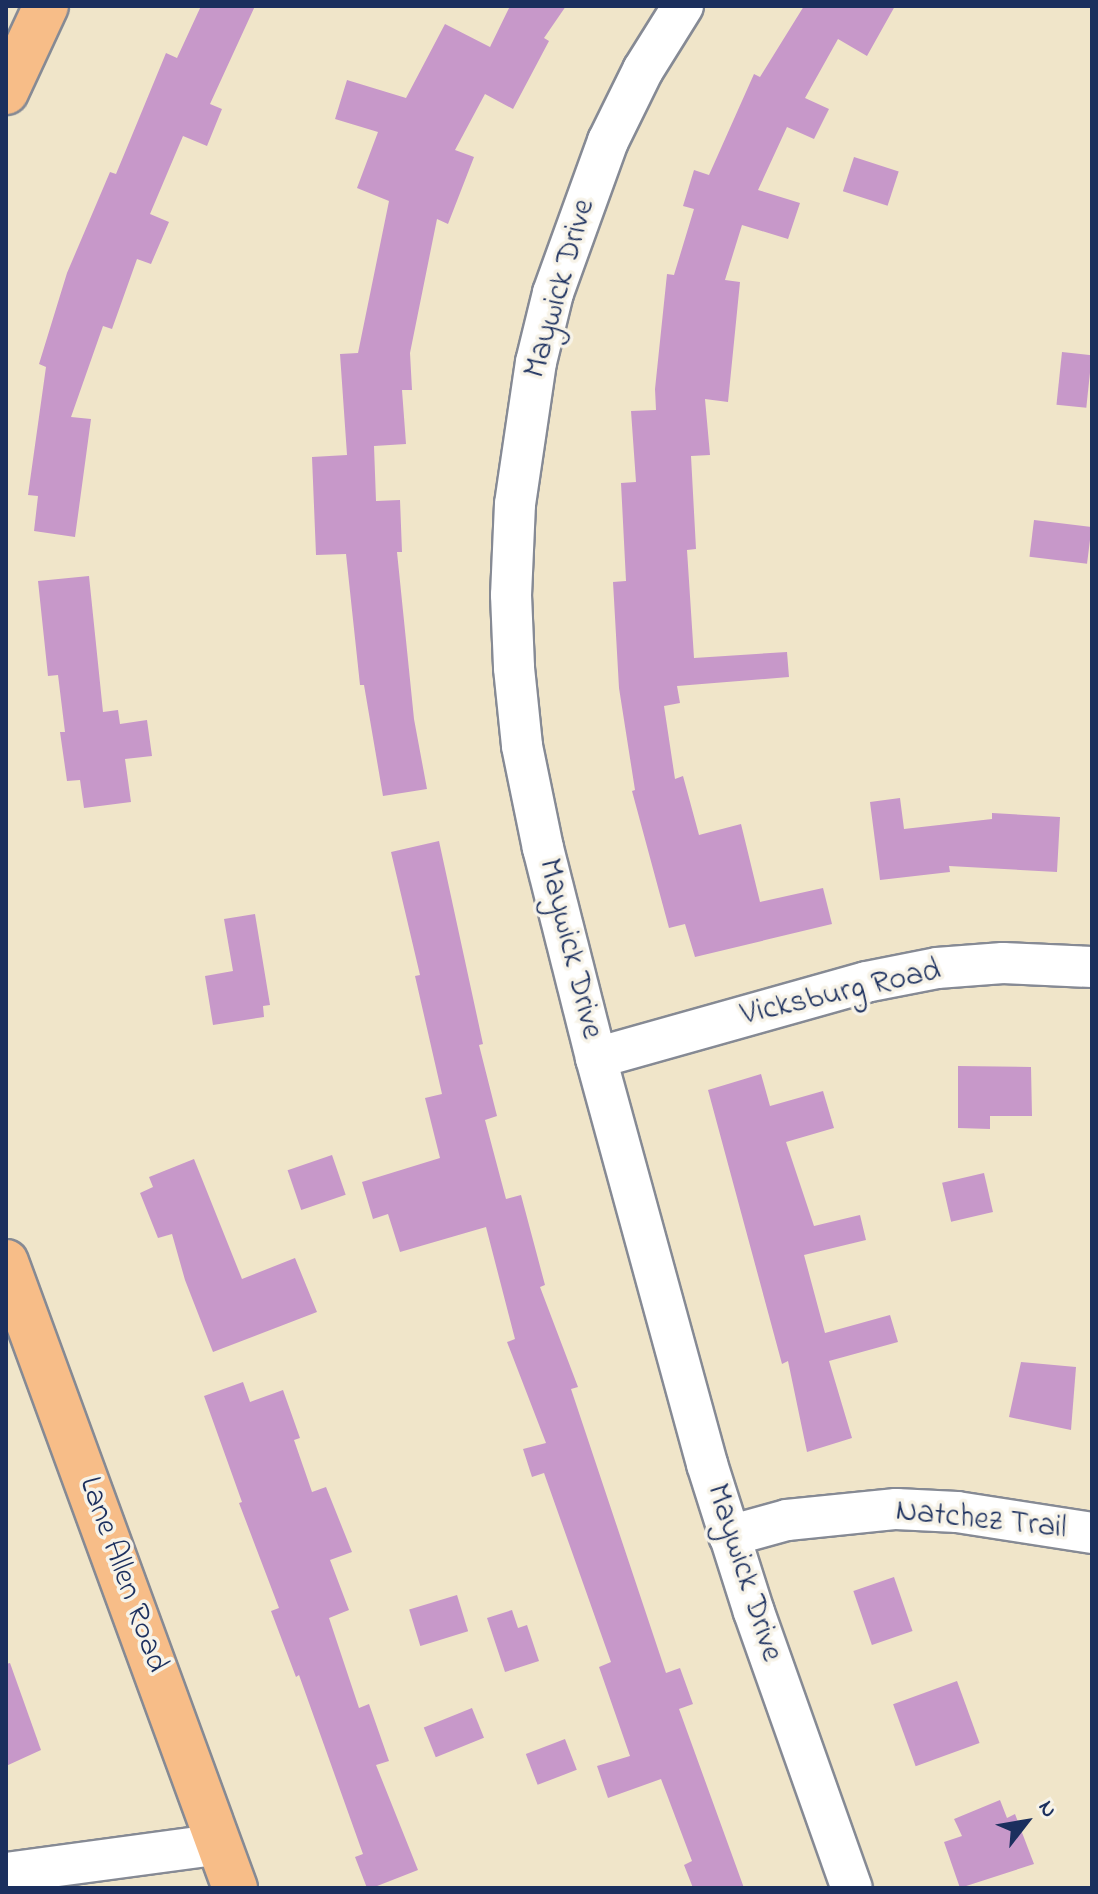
<!DOCTYPE html>
<html>
<head>
<meta charset="utf-8">
<style>
  body { margin:0 }
  #map { position:relative; width:1098px; height:1894px; overflow:hidden; background:#f0e5c9; font-family:"Indie Flower",sans-serif }
  div>[style] { position:absolute }
  [style*='--x'] { left:calc(var(--x)*1px); top:calc(var(--y)*1px); width:calc(var(--w)*1px); rotate:calc(var(--a)*1deg) }
  .building>* { inset:0; background:#c798c9; transform-origin:0 0 }
  .roads { filter:drop-shadow(2px 0 #868a94) drop-shadow(-2px 0 #868a94) drop-shadow(0 2px #868a94) drop-shadow(0 -2px #868a94) }
  .minor>* { height:40px; margin:-20px; padding:0 20px; transform-origin:20px; border-radius:20px; background:#fff }
  .major>* { height:44px; margin:-22px; padding:0 22px; transform-origin:22px; border-radius:22px; background:#f7bd88 }
  span { translate:-50% -50%; white-space:nowrap; text-align:center; line-height:1.15; -webkit-text-stroke:7px #f7f3e8; paint-order:stroke }
  .street-label { font-size:32px; color:#1b2f5e }
  .frame { position:absolute; inset:0; border:8px solid #1b2f5e; pointer-events:none }
  .north { position:absolute; left:986px; top:1782px; width:80px; height:80px; -webkit-text-stroke:6px #f7f3e8; paint-order:stroke; rotate:59deg; font-size:22px; font-weight:700; line-height:32px; text-align:center; color:#1b2f5e }
  .north::after { content:''; display:block; margin:auto; width:28px; height:36px; background:#1b2f5e; clip-path:polygon(50% 0,100% 100%,50% 72%,0 100%) }
</style>
</head>
<body>
<div id="map">
  <div class="building">
    <i style="clip-path:polygon(201px 6px,255px 6px,210px 104px,222px 109px,207px 146px,183px 136px,150px 214px,169px 222px,151px 264px,137px 259px,112px 329px,103px 326px,71px 417px,91px 419px,75px 537px,34px 531px,38px 496px,28px 495px,46px 367px,39px 364px,67px 273px,110px 172px,116px 174px,166px 53px,177px 58px)"></i>
    <i style="clip-path:polygon(510px 6px,566px 6px,544px 38px,549px 41px,513px 109px,485px 94px,455px 150px,474px 157px,448px 224px,437px 219px,410px 353px,412px 390px,402px 390px,406px 444px,374px 446px,376px 501px,400px 500px,402px 552px,397px 552px,414px 719px,427px 789px,383px 796px,364px 685px,360px 685px,346px 554px,316px 555px,312px 457px,347px 455px,340px 354px,358px 353px,389px 201px,357px 188px,378px 132px,335px 119px,347px 80px,406px 98px,445px 24px,490px 47px)"></i>
    <i style="clip-path:polygon(804px 6px,895px 6px,867px 56px,838px 39px,805px 98px,829px 109px,814px 139px,787px 127px,758px 190px,800px 203px,788px 239px,742px 225px,725px 280px,740px 282px,728px 402px,705px 399px,710px 455px,691px 456px,696px 549px,687px 550px,694px 658px,787px 652px,789px 677px,677px 686px,680px 703px,664px 706px,675px 779px,683px 776px,699px 835px,741px 824px,760px 902px,823px 888px,832px 924px,695px 957px,685px 924px,669px 928px,632px 791px,635px 790px,619px 688px,613px 582px,626px 581px,621px 483px,636px 482px,631px 411px,656px 410px,655px 389px,667px 274px,674px 275px,694px 209px,683px 206px,694px 170px,709px 175px,754px 74px,760px 77px)"></i>
    <i style="left:854px;top:157px;width:47px;height:36px;rotate:18deg"></i>
    <i style="left:1062px;top:352px;width:30px;height:53px;rotate:6deg"></i>
    <i style="left:1034px;top:520px;width:58px;height:37px;rotate:7deg"></i>
    <i style="clip-path:polygon(89px 576px,103px 712px,118px 710px,120px 724px,147px 720px,152px 756px,125px 759px,131px 802px,84px 808px,80px 780px,67px 781px,60px 732px,65px 732px,58px 675px,48px 676px,38px 581px)"></i>
    <i style="clip-path:polygon(900px 798px,904px 829px,992px 819px,992px 813px,1060px 817px,1057px 872px,949px 866px,950px 872px,880px 880px,870px 802px)"></i>
    <i style="clip-path:polygon(439px 841px,483px 1044px,479px 1045px,497px 1116px,485px 1120px,506px 1199px,521px 1195px,545px 1285px,540px 1287px,578px 1387px,571px 1389px,666px 1673px,680px 1668px,693px 1704px,679px 1709px,744px 1888px,693px 1888px,684px 1865px,692px 1861px,661px 1779px,608px 1798px,597px 1766px,630px 1756px,599px 1667px,611px 1662px,544px 1473px,532px 1477px,523px 1449px,546px 1443px,507px 1342px,515px 1339px,486px 1227px,400px 1252px,388px 1214px,373px 1219px,362px 1182px,440px 1158px,425px 1098px,442px 1094px,415px 976px,420px 975px,391px 852px)"></i>
    <i style="clip-path:polygon(255px 914px,270px 1005px,263px 1006px,264px 1017px,213px 1025px,205px 976px,233px 971px,224px 919px)"></i>
    <i style="clip-path:polygon(958px 1066px,1031px 1067px,1032px 1116px,990px 1116px,990px 1129px,958px 1128px)"></i>
    <i style="clip-path:polygon(761px 1074px,770px 1106px,823px 1091px,834px 1128px,786px 1142px,814px 1226px,860px 1215px,866px 1240px,804px 1255px,825px 1333px,890px 1315px,898px 1342px,829px 1361px,852px 1438px,807px 1452px,788px 1361px,782px 1364px,708px 1090px)"></i>
    <i style="left:332px;top:1155px;width:42px;height:47px;rotate:71deg"></i>
    <i style="clip-path:polygon(194px 1159px,242px 1279px,295px 1258px,317px 1312px,213px 1352px,185px 1280px,172px 1234px,158px 1238px,140px 1193px,153px 1187px,149px 1177px)"></i>
    <i style="left:984px;top:1173px;width:40px;height:43px;rotate:77deg"></i>
    <i style="clip-path:polygon(1021px 1362px,1076px 1367px,1071px 1430px,1009px 1417px)"></i>
    <i style="clip-path:polygon(243px 1382px,250px 1402px,283px 1390px,300px 1438px,294px 1440px,312px 1492px,326px 1487px,352px 1552px,330px 1560px,349px 1610px,329px 1618px,359px 1708px,369px 1704px,389px 1761px,376px 1765px,418px 1870px,372px 1888px,367px 1888px,355px 1857px,363px 1854px,299px 1675px,296px 1677px,271px 1611px,279px 1608px,239px 1503px,242px 1502px,204px 1396px)"></i>
    <i style="left:894px;top:1577px;width:57px;height:43px;rotate:71deg"></i>
    <i style="left:457px;top:1595px;width:38px;height:50px;rotate:73deg"></i>
    <i style="clip-path:polygon(512px 1610px,518px 1628px,527px 1625px,539px 1661px,505px 1672px,487px 1618px)"></i>
    <i style="clip-path:polygon(10px 1663px,41px 1750px,6px 1766px,6px 1664px)"></i>
    <i style="left:957px;top:1681px;width:66px;height:68px;rotate:70deg"></i>
    <i style="left:472px;top:1708px;width:32px;height:52px;rotate:68deg"></i>
    <i style="left:565px;top:1739px;width:33px;height:42px;rotate:69deg"></i>
    <i style="clip-path:polygon(1000px 1800px,1007px 1818px,1015px 1814px,1034px 1864px,960px 1888px,944px 1842px,962px 1836px,954px 1819px)"></i>
  </div>
  <div class="roads">
    <div class="minor">
      <i style="--x:683;--y:6;--w:75;--a:122"></i>
      <i style="--x:643;--y:70;--w:79;--a:116.2"></i>
      <i style="--x:608;--y:141;--w:162;--a:109.9"></i>
      <i style="--x:553;--y:293;--w:71;--a:103.8"></i>
      <i style="--x:536;--y:362;--w:144;--a:98.4"></i>
      <i style="--x:515;--y:504;--w:91;--a:92.5"></i>
      <i style="--x:511;--y:595;--w:73;--a:87.6"></i>
      <i style="--x:514;--y:668;--w:78;--a:84.1"></i>
      <i style="--x:522;--y:746;--w:104;--a:78.4"></i>
      <i style="--x:543;--y:848;--w:217;--a:75.8"></i>
      <i style="--x:596;--y:1058;--w:421;--a:74.7"></i>
      <i style="--x:707;--y:1464;--w:155;--a:72.4"></i>
      <i style="--x:754;--y:1612;--w:293;--a:70.5"></i>
      <i style="--x:596;--y:1058;--w:280;--a:-15.7"></i>
      <i style="--x:866;--y:982;--w:72;--a:-11.2"></i>
      <i style="--x:937;--y:968;--w:66;--a:-4.3"></i>
      <i style="--x:1003;--y:963;--w:89;--a:2.6"></i>
      <i style="--x:729;--y:1536;--w:60;--a:-15.4"></i>
      <i style="--x:787;--y:1520;--w:110;--a:-5.8"></i>
      <i style="--x:896;--y:1509;--w:61;--a:2.8"></i>
      <i style="--x:957;--y:1512;--w:137;--a:8.8"></i>
      <i style="--x:6;--y:1873;--w:216;--a:-7.7"></i>
    </div>
    <div class="major">
      <i style="--x:6;--y:92;--w:95;--a:-65.1"></i>
      <i style="--x:6;--y:1262;--w:667;--a:69.91"></i>
    </div>
  </div>
  <div class="street-label">
    <span style="left:561px;top:289px;rotate:-74deg">Maywick Drive</span>
    <span style="left:569px;top:949px;rotate:76deg">Maywick Drive</span>
    <span style="left:841px;top:994px;rotate:-13deg">Vicksburg Road</span>
    <span style="left:981px;top:1521px;rotate:6deg">Natchez Trail</span>
    <span style="left:743px;top:1573px;rotate:72deg">Maywick Drive</span>
    <span style="left:122px;top:1575px;rotate:70deg">Lane Allen Road</span>
  </div>
  <div class="frame"></div>
  <div class="north">N</div>
</div>
</body>
</html>
